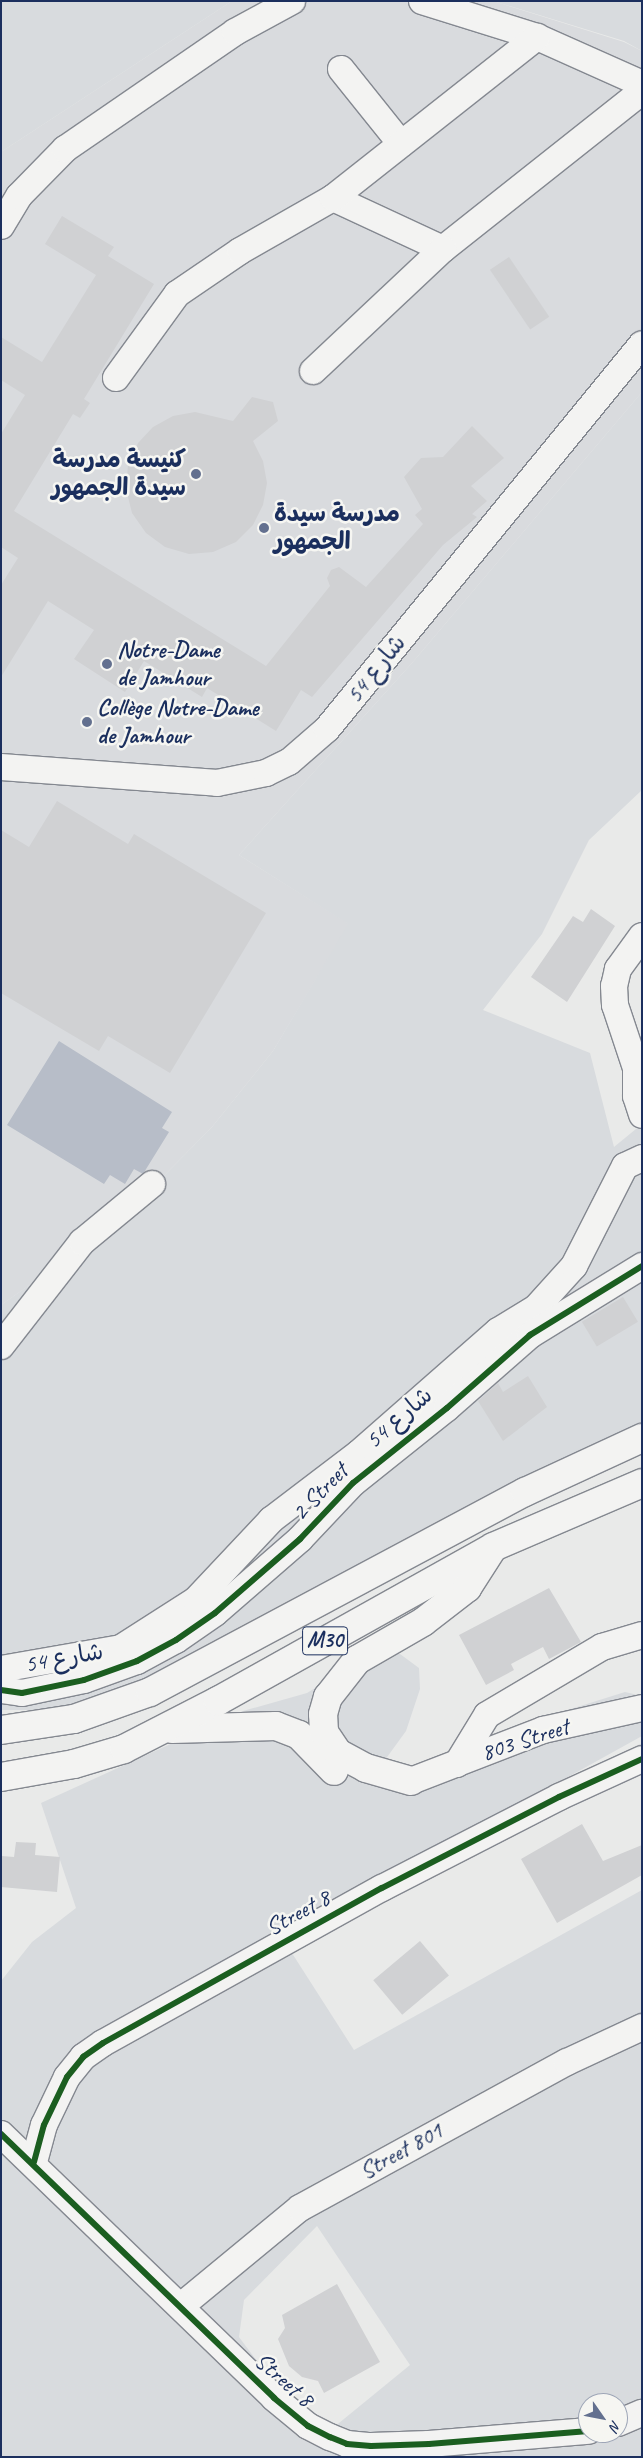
<!DOCTYPE html>
<html>
<head>
<meta charset="utf-8">
<style>
  body { margin:0 }
  #map { position:relative; width:643px; height:2458px; overflow:hidden; background:#e9eae9; font-family:Caveat,"Playpen Sans Arabic",sans-serif }
  div>[style] { position:absolute }
  [style*='--x'] { left:calc(var(--x)*1px); top:calc(var(--y)*1px); width:calc(var(--w)*1px); rotate:calc(var(--a)*1deg) }
  .built>* { inset:0; background:#d9dbde }
  .green>* { inset:0; background:#d8dbde }
  .water>* { inset:0; background:#b7bdc8 }
  .building>* { inset:0; background:#d0d1d3; transform-origin:0 0 }
  .roads { filter:drop-shadow(1px 0 #848890) drop-shadow(-1px 0 #848890) drop-shadow(0 1px #848890) drop-shadow(0 -1px #848890) }
  .minor>* { height:26px; margin:-13px; padding:0 13px; transform-origin:13px; border-radius:13px; background:#f3f3f2 }
  .highway>* { height:28px; margin:-14px; padding:0 14px; transform-origin:14px; border-radius:14px; background:#f3f3f2 }
  .cycleway>* { height:6px; margin:-3px; padding:0 3px; transform-origin:3px; border-radius:3px; background:#1b5e20 }
  .dots>* { width:14px; height:14px; translate:-50% -50%; box-sizing:border-box; border:2px solid #f6f6f2; border-radius:50% }
  span { translate:-50% -50%; white-space:nowrap; text-align:center; line-height:1.15; -webkit-text-stroke:5px #f6f6f2; paint-order:stroke }
  .shield-label span { padding:1px 4px; background:#f6f6f2; border:1px solid; border-radius:4px; -webkit-text-stroke-width:0 }
  .shield-label { font-size:22px; color:#1b2f5e; font-weight:700 }
  .poi-label { font-size:24px; color:#1b2f5e; font-weight:700 }
  .right { translate:-100% -50%; text-align:right }
  .left { translate:0 -50%; text-align:left }
  .street-label { font-size:24px; color:#1b2f5e }
  .frame { position:absolute; inset:0; border:2px solid #1b2f5e; pointer-events:none }
  .north { position:absolute; left:578px; top:2393px; width:50px; height:50px; box-sizing:border-box; background:#f6f6f2; border:1px solid #9ea6b7; border-radius:50%; rotate:123deg; font-size:14px; font-weight:700; line-height:20px; text-align:center; color:#1b2f5e }
  .north::after { content:''; display:block; margin:auto; width:18px; height:22px; background:#63708f; clip-path:polygon(50% 0,100% 100%,50% 72%,0 100%) }
</style>
</head>
<body>
<div id="map">
  <div class="built">
    <i style="clip-path:polygon(232px 1px,493px 1px,624px 42px,642px 51px,642px 392px,412px 663px,239px 855px,349px 924px,273px 1051px,212px 1127px,141px 1199px,61px 1263px,1px 1305px,1px 152px)"></i>
  </div>
  <div class="green">
    <i style="clip-path:polygon(1px 1px,232px 1px,1px 152px)"></i>
    <i style="clip-path:polygon(493px 1px,642px 1px,642px 51px,624px 41px)"></i>
    <i style="clip-path:polygon(642px 392px,642px 790px,589px 840px,542px 934px,483px 1010px,590px 1053px,614px 1147px,642px 1124px,642px 1442px,216px 1660px,63px 1710px,1px 1710px,1px 1305px,61px 1263px,141px 1199px,212px 1127px,273px 1051px,348px 924px,239px 855px,412px 663px)"></i>
    <i style="clip-path:polygon(evenodd,379px 1649px,400px 1654px,419px 1668px,420px 1689px,406px 1731px,369px 1782px,504px 1730px,625px 1692px,642px 1696px,642px 1736px,281px 1936px,354px 2050px,642px 1890px,642px 2457px,1px 2457px,1px 1981px,32px 1942px,76px 1908px,41px 1803px,243px 1711px,307px 1693px,379px 1649px,317px 2226px,410px 2365px,317px 2441px,239px 2337px,244px 2300px,317px 2226px,379px 1649px,588px 2403px,618px 2403px,618px 2433px,588px 2433px,588px 2403px)"></i>
  </div>
  <div class="water">
    <i style="clip-path:polygon(59px 1041px,172px 1112px,162px 1128px,169px 1132px,143px 1174px,134px 1169px,125px 1184px,110px 1175px,104px 1184px,7px 1125px)"></i>
  </div>
  <div class="building">
    <i style="clip-path:polygon(62px 216px,114px 247px,108px 256px,154px 284px,84px 399px,90px 403px,80px 418px,73px 414px,14px 511px,266px 666px,330px 586px,327px 578px,331px 570px,339px 567px,366px 587px,423px 524px,415px 515px,422px 509px,404px 477px,421px 458px,443px 457px,472px 426px,504px 458px,471px 486px,487px 501px,472px 514px,477px 517px,443px 545px,312px 697px,301px 690px,276px 731px,207px 688px,202px 697px,144px 661px,125px 692px,74px 659px,94px 630px,48px 601px,1px 677px,1px 585px,18px 558px,1px 547px,1px 434px,25px 395px,1px 380px,1px 337px,42px 362px,96px 275px,45px 244px)"></i>
    <i style="left:509px;top:257px;width:72px;height:23px;rotate:56deg"></i>
    <i style="clip-path:polygon(252px 397px,273px 402px,278px 421px,253px 441px,263px 461px,267px 483px,263px 505px,253px 525px,236px 542px,213px 552px,189px 554px,165px 547px,146px 533px,132px 513px,126px 489px,128px 465px,138px 443px,153px 427px,173px 416px,195px 412px,233px 421px)"></i>
    <i style="clip-path:polygon(57px 801px,128px 844px,134px 834px,266px 913px,170px 1073px,108px 1036px,99px 1051px,1px 993px,1px 830px,29px 847px)"></i>
    <i style="clip-path:polygon(591px 909px,615px 926px,567px 1002px,531px 977px,573px 916px,583px 922px)"></i>
    <i style="left:623px;top:1297px;width:29px;height:48px;rotate:59deg"></i>
    <i style="clip-path:polygon(528px 1376px,547px 1407px,503px 1441px,478px 1401px,498px 1383px,503px 1392px)"></i>
    <i style="clip-path:polygon(549px 1588px,581px 1642px,549px 1659px,543px 1647px,511px 1664px,514px 1670px,486px 1685px,459px 1635px)"></i>
    <i style="clip-path:polygon(582px 1824px,603px 1861px,642px 1845px,642px 1875px,557px 1923px,521px 1859px)"></i>
    <i style="clip-path:polygon(16px 1842px,36px 1843px,35px 1855px,60px 1857px,57px 1892px,1px 1887px,2px 1856px,14px 1857px)"></i>
    <i style="left:420px;top:1941px;width:45px;height:61px;rotate:50deg"></i>
    <i style="clip-path:polygon(337px 2284px,380px 2362px,324px 2393px,318px 2381px,302px 2377px,289px 2366px,278px 2339px,285px 2328px,282px 2315px)"></i>
  </div>
  <div class="roads">
    <div class="minor">
      <i style="--x:422;--y:1;--w:121;--a:17.4"></i>
      <i style="--x:537;--y:37;--w:115;--a:24.1"></i>
      <i style="--x:341;--y:69;--w:96;--a:51.3"></i>
      <i style="--x:333;--y:198;--w:121;--a:24.9"></i>
      <i style="--x:443;--y:249;--w:254;--a:-38.4"></i>
      <i style="--x:1;--y:226;--w:35;--a:-59"></i>
      <i style="--x:19;--y:196;--w:66;--a:-45.6"></i>
      <i style="--x:65;--y:149;--w:206;--a:-34.5"></i>
      <i style="--x:235;--y:32;--w:65;--a:-28.5"></i>
      <i style="--x:313;--y:371;--w:178;--a:-43.2"></i>
      <i style="--x:116;--y:378;--w:104;--a:-54"></i>
      <i style="--x:177;--y:294;--w:76;--a:-34.3"></i>
      <i style="--x:240;--y:251;--w:107;--a:-29.7"></i>
      <i style="--x:333;--y:198;--w:260;--a:-38.3"></i>
      <i style="--x:1;--y:767;--w:217;--a:4.2"></i>
      <i style="--x:217;--y:783;--w:50;--a:-11.5"></i>
      <i style="--x:266;--y:773;--w:25;--a:-26"></i>
      <i style="--x:289;--y:762;--w:50;--a:-41"></i>
      <i style="--x:327;--y:729;--w:497;--a:-50.7"></i>
      <i style="--x:642;--y:936;--w:41;--a:126"></i>
      <i style="--x:618;--y:969;--w:17;--a:103"></i>
      <i style="--x:614;--y:986;--w:19;--a:87"></i>
      <i style="--x:615;--y:1005;--w:66;--a:71.6"></i>
      <i style="--x:636;--y:1068;--w:28;--a:90"></i>
      <i style="--x:636;--y:1096;--w:20;--a:72"></i>
      <i style="--x:1;--y:1346;--w:132;--a:-52.1"></i>
      <i style="--x:82;--y:1242;--w:91;--a:-39.6"></i>
      <i style="--x:1;--y:1669;--w:122;--a:-9.9"></i>
      <i style="--x:121;--y:1648;--w:89;--a:-32.6"></i>
      <i style="--x:196;--y:1600;--w:110;--a:-46.8"></i>
      <i style="--x:271;--y:1520;--w:111;--a:-37.3"></i>
      <i style="--x:359;--y:1453;--w:185;--a:-41.3"></i>
      <i style="--x:498;--y:1331;--w:44;--a:-31.2"></i>
      <i style="--x:536;--y:1308;--w:57;--a:-47.9"></i>
      <i style="--x:574;--y:1266;--w:112;--a:-63"></i>
      <i style="--x:625;--y:1166;--w:19;--a:-25"></i>
      <i style="--x:1;--y:1690;--w:21;--a:8"></i>
      <i style="--x:22;--y:1693;--w:63;--a:-11.8"></i>
      <i style="--x:84;--y:1680;--w:56;--a:-19.7"></i>
      <i style="--x:137;--y:1661;--w:44;--a:-28.3"></i>
      <i style="--x:176;--y:1640;--w:47;--a:-34.7"></i>
      <i style="--x:215;--y:1613;--w:113;--a:-41"></i>
      <i style="--x:300;--y:1539;--w:77;--a:-46.6"></i>
      <i style="--x:353;--y:1483;--w:120;--a:-38.6"></i>
      <i style="--x:447;--y:1408;--w:111;--a:-41.3"></i>
      <i style="--x:530;--y:1335;--w:132;--a:-31.6"></i>
      <i style="--x:457;--y:1764;--w:57;--a:-58.5"></i>
      <i style="--x:487;--y:1715;--w:134;--a:-30.6"></i>
      <i style="--x:602;--y:1647;--w:42;--a:-16.7"></i>
      <i style="--x:411;--y:1781;--w:142;--a:-21.1"></i>
      <i style="--x:543;--y:1730;--w:101;--a:-12.5"></i>
      <i style="--x:1;--y:2134;--w:380;--a:44"></i>
      <i style="--x:274;--y:2398;--w:44;--a:39.5"></i>
      <i style="--x:308;--y:2426;--w:25;--a:27"></i>
      <i style="--x:330;--y:2437;--w:18;--a:22"></i>
      <i style="--x:347;--y:2444;--w:24;--a:5"></i>
      <i style="--x:371;--y:2446;--w:58;--a:-2"></i>
      <i style="--x:429;--y:2444;--w:160;--a:-4.7"></i>
      <i style="--x:34;--y:2162;--w:38;--a:-75"></i>
      <i style="--x:44;--y:2125;--w:53;--a:-64.4"></i>
      <i style="--x:67;--y:2077;--w:26;--a:-51"></i>
      <i style="--x:83;--y:2057;--w:24;--a:-35"></i>
      <i style="--x:103;--y:2043;--w:319;--a:-29.1"></i>
      <i style="--x:382;--y:1888;--w:199;--a:-27.2"></i>
      <i style="--x:559;--y:1797;--w:91;--a:-24.6"></i>
      <i style="--x:181;--y:2306;--w:154;--a:-39.5"></i>
      <i style="--x:300;--y:2208;--w:304;--a:-28.7"></i>
      <i style="--x:567;--y:2062;--w:83;--a:-25"></i>
      <i style="--x:618;--y:2423;--w:26;--a:-23"></i>
    </div>
    <div class="highway">
      <i style="--x:172;--y:1729;--w:104;--a:-1.7"></i>
      <i style="--x:276;--y:1726;--w:25;--a:21"></i>
      <i style="--x:299;--y:1735;--w:50;--a:45.8"></i>
      <i style="--x:1;--y:1730;--w:74;--a:-8.6"></i>
      <i style="--x:74;--y:1719;--w:81;--a:-19.6"></i>
      <i style="--x:150;--y:1692;--w:425;--a:-28.1"></i>
      <i style="--x:525;--y:1492;--w:129;--a:-24.8"></i>
      <i style="--x:1;--y:1777;--w:74;--a:-10.1"></i>
      <i style="--x:74;--y:1764;--w:52;--a:-16.7"></i>
      <i style="--x:124;--y:1749;--w:106;--a:-27.1"></i>
      <i style="--x:218;--y:1701;--w:315;--a:-29.2"></i>
      <i style="--x:493;--y:1547;--w:162;--a:-23.2"></i>
      <i style="--x:411;--y:1781;--w:47;--a:-163.9"></i>
      <i style="--x:366;--y:1768;--w:32;--a:-152"></i>
      <i style="--x:338;--y:1753;--w:25;--a:-124"></i>
      <i style="--x:324;--y:1732;--w:18;--a:-93"></i>
      <i style="--x:323;--y:1714;--w:18;--a:-74"></i>
      <i style="--x:328;--y:1697;--w:47;--a:-51.9"></i>
      <i style="--x:357;--y:1660;--w:76;--a:-29.9"></i>
      <i style="--x:423;--y:1622;--w:56;--a:-37.7"></i>
      <i style="--x:467;--y:1588;--w:46;--a:-57.3"></i>
    </div>
  </div>
  <div class="cycleway">
    <i style="--x:1;--y:1690;--w:21;--a:8"></i>
    <i style="--x:22;--y:1693;--w:63;--a:-11.8"></i>
    <i style="--x:84;--y:1680;--w:56;--a:-19.7"></i>
    <i style="--x:137;--y:1661;--w:44;--a:-28.3"></i>
    <i style="--x:176;--y:1640;--w:47;--a:-34.7"></i>
    <i style="--x:215;--y:1613;--w:113;--a:-41"></i>
    <i style="--x:300;--y:1539;--w:77;--a:-46.6"></i>
    <i style="--x:353;--y:1483;--w:120;--a:-38.6"></i>
    <i style="--x:447;--y:1408;--w:111;--a:-41.3"></i>
    <i style="--x:530;--y:1335;--w:132;--a:-31.6"></i>
    <i style="--x:1;--y:2134;--w:380;--a:44"></i>
    <i style="--x:274;--y:2398;--w:44;--a:39.5"></i>
    <i style="--x:308;--y:2426;--w:25;--a:27"></i>
    <i style="--x:330;--y:2437;--w:18;--a:22"></i>
    <i style="--x:347;--y:2444;--w:24;--a:5"></i>
    <i style="--x:371;--y:2446;--w:58;--a:-2"></i>
    <i style="--x:429;--y:2444;--w:160;--a:-4.7"></i>
    <i style="--x:34;--y:2162;--w:38;--a:-75"></i>
    <i style="--x:44;--y:2125;--w:53;--a:-64.4"></i>
    <i style="--x:67;--y:2077;--w:26;--a:-51"></i>
    <i style="--x:83;--y:2057;--w:24;--a:-35"></i>
    <i style="--x:103;--y:2043;--w:319;--a:-29.1"></i>
    <i style="--x:382;--y:1888;--w:199;--a:-27.2"></i>
    <i style="--x:559;--y:1797;--w:91;--a:-24.6"></i>
  </div>
  <div class="dots">
    <i style="left:196px;top:474px;background:#63708f"></i>
    <i style="left:264px;top:528px;background:#63708f"></i>
    <i style="left:107px;top:664px;background:#63708f"></i>
    <i style="left:87px;top:722px;background:#63708f"></i>
  </div>
  <div class="shield-label">
    <span style="left:325px;top:1641px">M30</span>
  </div>
  <div class="poi-label">
    <span class="right" style="left:186px;top:474px">كنيسة مدرسة<br>سيدة الجمهور</span>
    <span class="left" style="left:274px;top:528px">مدرسة سيدة<br>الجمهور</span>
    <span class="left" style="left:117px;top:664px">Notre-Dame<br>de Jamhour</span>
    <span class="left" style="left:97px;top:722px">Collège Notre-Dame<br>de Jamhour</span>
  </div>
  <div class="street-label">
    <span style="left:376px;top:669px;rotate:-51deg">شارع 54</span>
    <span style="left:399px;top:1418px;rotate:-41deg">شارع 54</span>
    <span style="left:320px;top:1492px;rotate:-46deg">2 Street</span>
    <span style="left:64px;top:1658px;rotate:-10deg">شارع 54</span>
    <span style="left:525px;top:1740px;rotate:-18deg">803 Street</span>
    <span style="left:298px;top:1913px;rotate:-29deg">Street 8</span>
    <span style="left:401px;top:2151px;rotate:-29deg">Street 801</span>
    <span style="left:284px;top:2380px;rotate:41deg">Street 8</span>
  </div>
  <div class="frame"></div>
  <div class="north">N</div>
</div>
</body>
</html>
